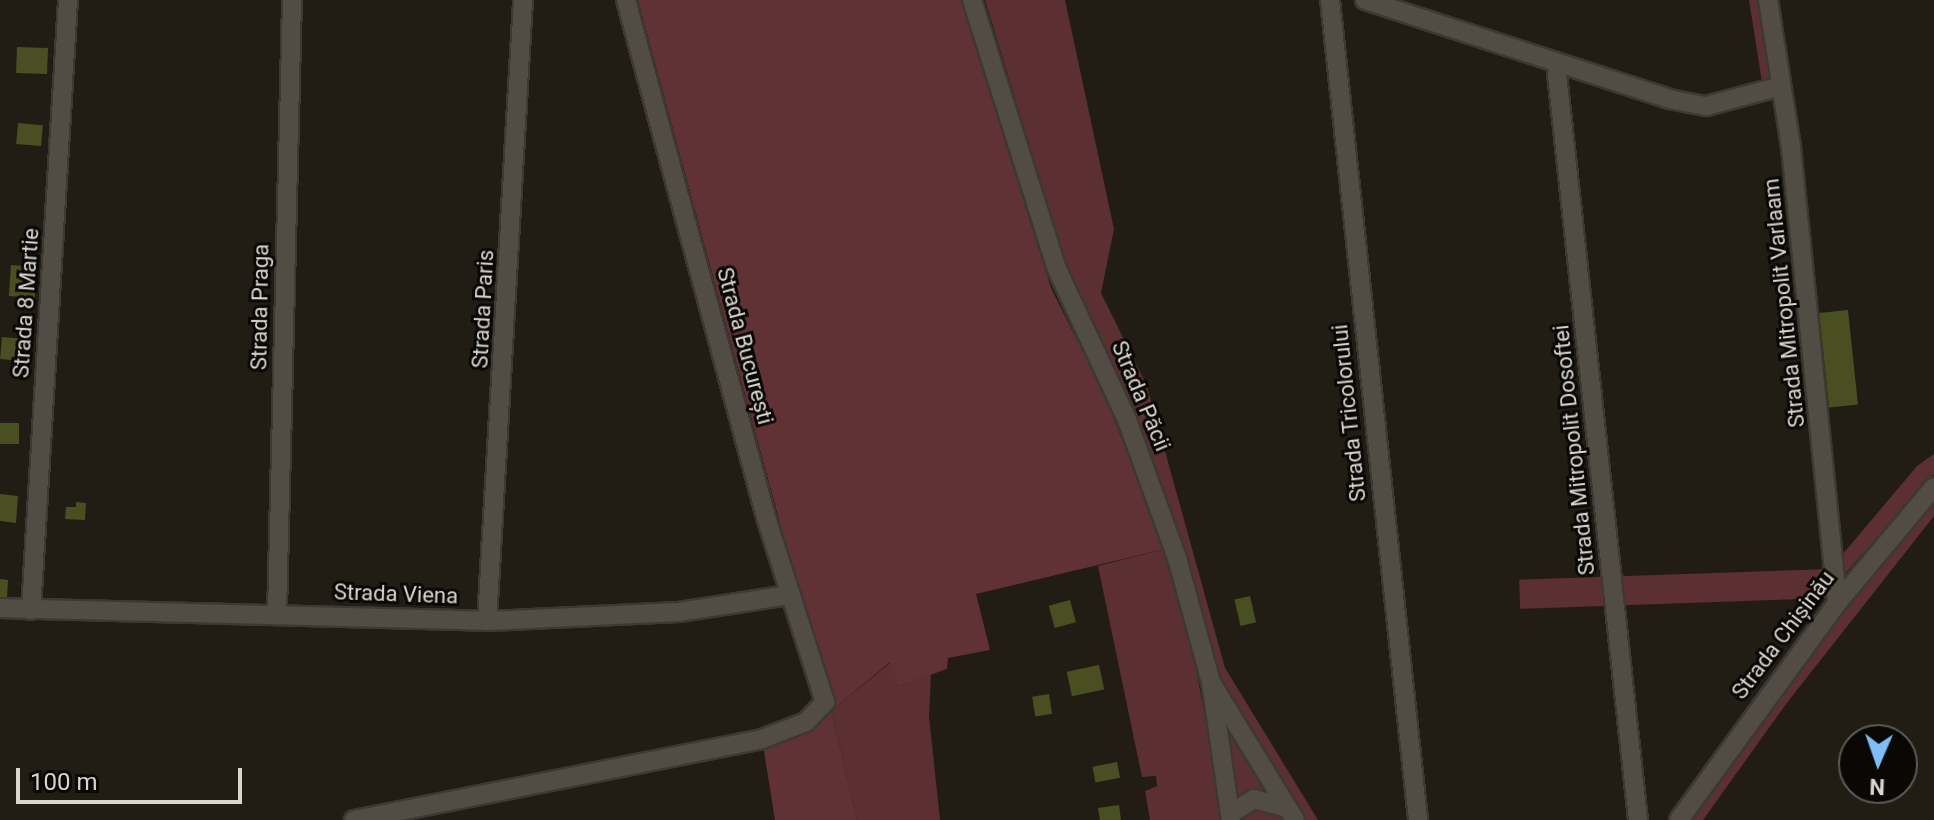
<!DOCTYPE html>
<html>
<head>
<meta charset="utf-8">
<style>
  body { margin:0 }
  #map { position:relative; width:1934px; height:820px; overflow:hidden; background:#211d15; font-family:Roboto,sans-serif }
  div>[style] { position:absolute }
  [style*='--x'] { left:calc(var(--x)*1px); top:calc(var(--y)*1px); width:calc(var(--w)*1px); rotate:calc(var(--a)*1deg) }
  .green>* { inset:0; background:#5c2f32; transform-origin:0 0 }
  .forest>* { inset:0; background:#613235 }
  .building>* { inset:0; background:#494f21; transform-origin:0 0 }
  .roads { filter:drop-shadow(2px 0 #3c3934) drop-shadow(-2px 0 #3c3934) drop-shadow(0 2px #3c3934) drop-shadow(0 -2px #3c3934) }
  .minor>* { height:18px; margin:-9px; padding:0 9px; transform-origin:9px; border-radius:9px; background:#524d44 }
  span { translate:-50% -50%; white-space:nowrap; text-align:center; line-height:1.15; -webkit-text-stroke:6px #090805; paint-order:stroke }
  .street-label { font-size:22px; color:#d9d6d1 }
  .north { position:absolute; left:1838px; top:724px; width:80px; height:80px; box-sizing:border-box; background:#090805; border:2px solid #5c5a57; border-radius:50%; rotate:182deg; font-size:22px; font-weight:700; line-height:32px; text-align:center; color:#d9d6d1 }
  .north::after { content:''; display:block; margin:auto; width:28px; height:36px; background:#7dbef9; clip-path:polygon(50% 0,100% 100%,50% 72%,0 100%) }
  .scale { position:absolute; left:16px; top:768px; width:226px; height:36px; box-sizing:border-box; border:4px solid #d9d6d1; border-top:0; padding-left:10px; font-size:24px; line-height:28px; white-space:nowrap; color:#d9d6d1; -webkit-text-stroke:6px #090805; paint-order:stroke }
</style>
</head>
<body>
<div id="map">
  <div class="green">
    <i style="clip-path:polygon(985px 0,1065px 0,1114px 229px,1101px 293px,1147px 386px,1225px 668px,1318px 820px,1304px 820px,1218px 675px,1132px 406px,1068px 272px)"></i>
    <i style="clip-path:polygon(1749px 0,1763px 0,1774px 77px,1762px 82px)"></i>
    <i style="clip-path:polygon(1934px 454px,1934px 474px,1843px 576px,1842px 555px,1917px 466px)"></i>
    <i style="clip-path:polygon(1934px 497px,1934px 516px,1786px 704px,1703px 820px,1687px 820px,1882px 558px)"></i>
    <i style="clip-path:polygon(1165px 549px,1191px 641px,1224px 820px,1150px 820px,1145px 791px,1157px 786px,1156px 776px,1142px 777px,1098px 566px)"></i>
    <i style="left:1828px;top:569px;width:29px;height:309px;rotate:88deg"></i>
    <i style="clip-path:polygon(891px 662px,898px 686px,931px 674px,929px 716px,940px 820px,857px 820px,831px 711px)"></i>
    <i style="clip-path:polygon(1231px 724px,1269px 789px,1233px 798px,1220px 727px)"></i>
    <i style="clip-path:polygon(1253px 805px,1279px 810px,1284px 820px,1237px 820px)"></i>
  </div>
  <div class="forest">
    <i style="clip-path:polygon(638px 0,961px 0,1051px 288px,1105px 396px,1165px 549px,976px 594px,990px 650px,948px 658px,947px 669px,898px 686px,890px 662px,831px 711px,857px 820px,775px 820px,763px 745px,804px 730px,831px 711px)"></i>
  </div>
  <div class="building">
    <i style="left:17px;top:47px;width:31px;height:26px;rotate:2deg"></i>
    <i style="left:18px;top:123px;width:25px;height:21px;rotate:5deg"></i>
    <i style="left:11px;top:265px;width:26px;height:31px;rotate:4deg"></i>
    <i style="left:1848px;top:310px;width:95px;height:29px;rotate:84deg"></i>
    <i style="left:2px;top:337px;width:24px;height:22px;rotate:5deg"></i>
    <i style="left:0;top:423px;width:19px;height:21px"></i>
    <i style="clip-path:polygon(0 494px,18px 496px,16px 523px,0 521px)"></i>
    <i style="clip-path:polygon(76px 502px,86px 503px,85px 520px,65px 519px,66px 507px,76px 507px)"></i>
    <i style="clip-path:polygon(0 579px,8px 580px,7px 598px,0 598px)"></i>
    <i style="left:1250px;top:596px;width:27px;height:16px;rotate:77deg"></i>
    <i style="left:1070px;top:600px;width:23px;height:22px;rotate:75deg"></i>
    <i style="left:1099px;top:665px;width:25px;height:33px;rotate:78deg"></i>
    <i style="left:1049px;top:694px;width:20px;height:17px;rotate:81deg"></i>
    <i style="left:1117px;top:762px;width:16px;height:25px;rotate:79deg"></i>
    <i style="clip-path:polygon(1119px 805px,1121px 820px,1100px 820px,1098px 808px)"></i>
  </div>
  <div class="roads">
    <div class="minor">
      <i style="--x:972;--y:0;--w:282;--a:72.5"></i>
      <i style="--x:1057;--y:269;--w:166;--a:65.1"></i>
      <i style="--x:1127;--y:420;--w:147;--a:70.1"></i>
      <i style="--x:1177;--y:558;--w:129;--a:74.7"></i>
      <i style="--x:1211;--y:682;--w:139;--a:81.8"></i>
      <i style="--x:1330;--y:0;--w:825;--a:83.87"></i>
      <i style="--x:1365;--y:0;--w:320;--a:18"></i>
      <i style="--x:1669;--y:99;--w:38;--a:11"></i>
      <i style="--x:1706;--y:106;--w:78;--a:-14.9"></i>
      <i style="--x:1768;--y:0;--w:149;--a:81.1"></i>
      <i style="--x:1791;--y:147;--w:458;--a:84.2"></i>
      <i style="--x:1557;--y:74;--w:750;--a:83.8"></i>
      <i style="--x:0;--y:608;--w:487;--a:1.5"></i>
      <i style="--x:487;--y:621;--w:192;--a:-2.7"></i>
      <i style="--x:679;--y:612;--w:111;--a:-8.8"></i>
      <i style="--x:31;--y:610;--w:611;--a:-86.53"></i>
      <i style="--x:277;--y:614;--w:614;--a:-88.6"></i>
      <i style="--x:487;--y:621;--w:622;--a:-86.68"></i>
      <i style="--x:1212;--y:684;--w:159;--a:58.6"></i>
      <i style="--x:1230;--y:814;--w:28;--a:-32"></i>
      <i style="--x:1254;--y:799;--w:35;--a:15"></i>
      <i style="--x:354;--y:820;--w:416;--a:-11.2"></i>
      <i style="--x:762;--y:739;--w:47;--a:-21.1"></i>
      <i style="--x:806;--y:722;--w:28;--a:-46"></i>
      <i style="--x:825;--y:702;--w:194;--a:-107.7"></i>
      <i style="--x:766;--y:517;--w:536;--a:-105.15"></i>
      <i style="--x:1679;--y:820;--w:268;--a:-53.9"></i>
      <i style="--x:1837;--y:603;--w:151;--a:-50.1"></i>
    </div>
  </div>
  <div class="street-label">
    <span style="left:26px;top:303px;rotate:-86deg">Strada 8 Martie</span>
    <span style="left:1784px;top:303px;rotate:-96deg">Strada Mitropolit Varlaam</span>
    <span style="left:260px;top:307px;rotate:-89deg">Strada Praga</span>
    <span style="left:483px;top:309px;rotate:-87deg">Strada Paris</span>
    <span style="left:745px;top:346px;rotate:75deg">Strada București</span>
    <span style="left:1141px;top:396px;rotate:67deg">Strada Păcii</span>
    <span style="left:1349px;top:413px;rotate:-96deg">Strada Tricolorului</span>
    <span style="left:1574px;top:450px;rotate:-96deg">Strada Mitropolit Dosoftei</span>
    <span style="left:396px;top:594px;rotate:2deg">Strada Viena</span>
    <span style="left:1783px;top:635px;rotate:-53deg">Strada Chișinău</span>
  </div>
  <div class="north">N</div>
  <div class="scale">100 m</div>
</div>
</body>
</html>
